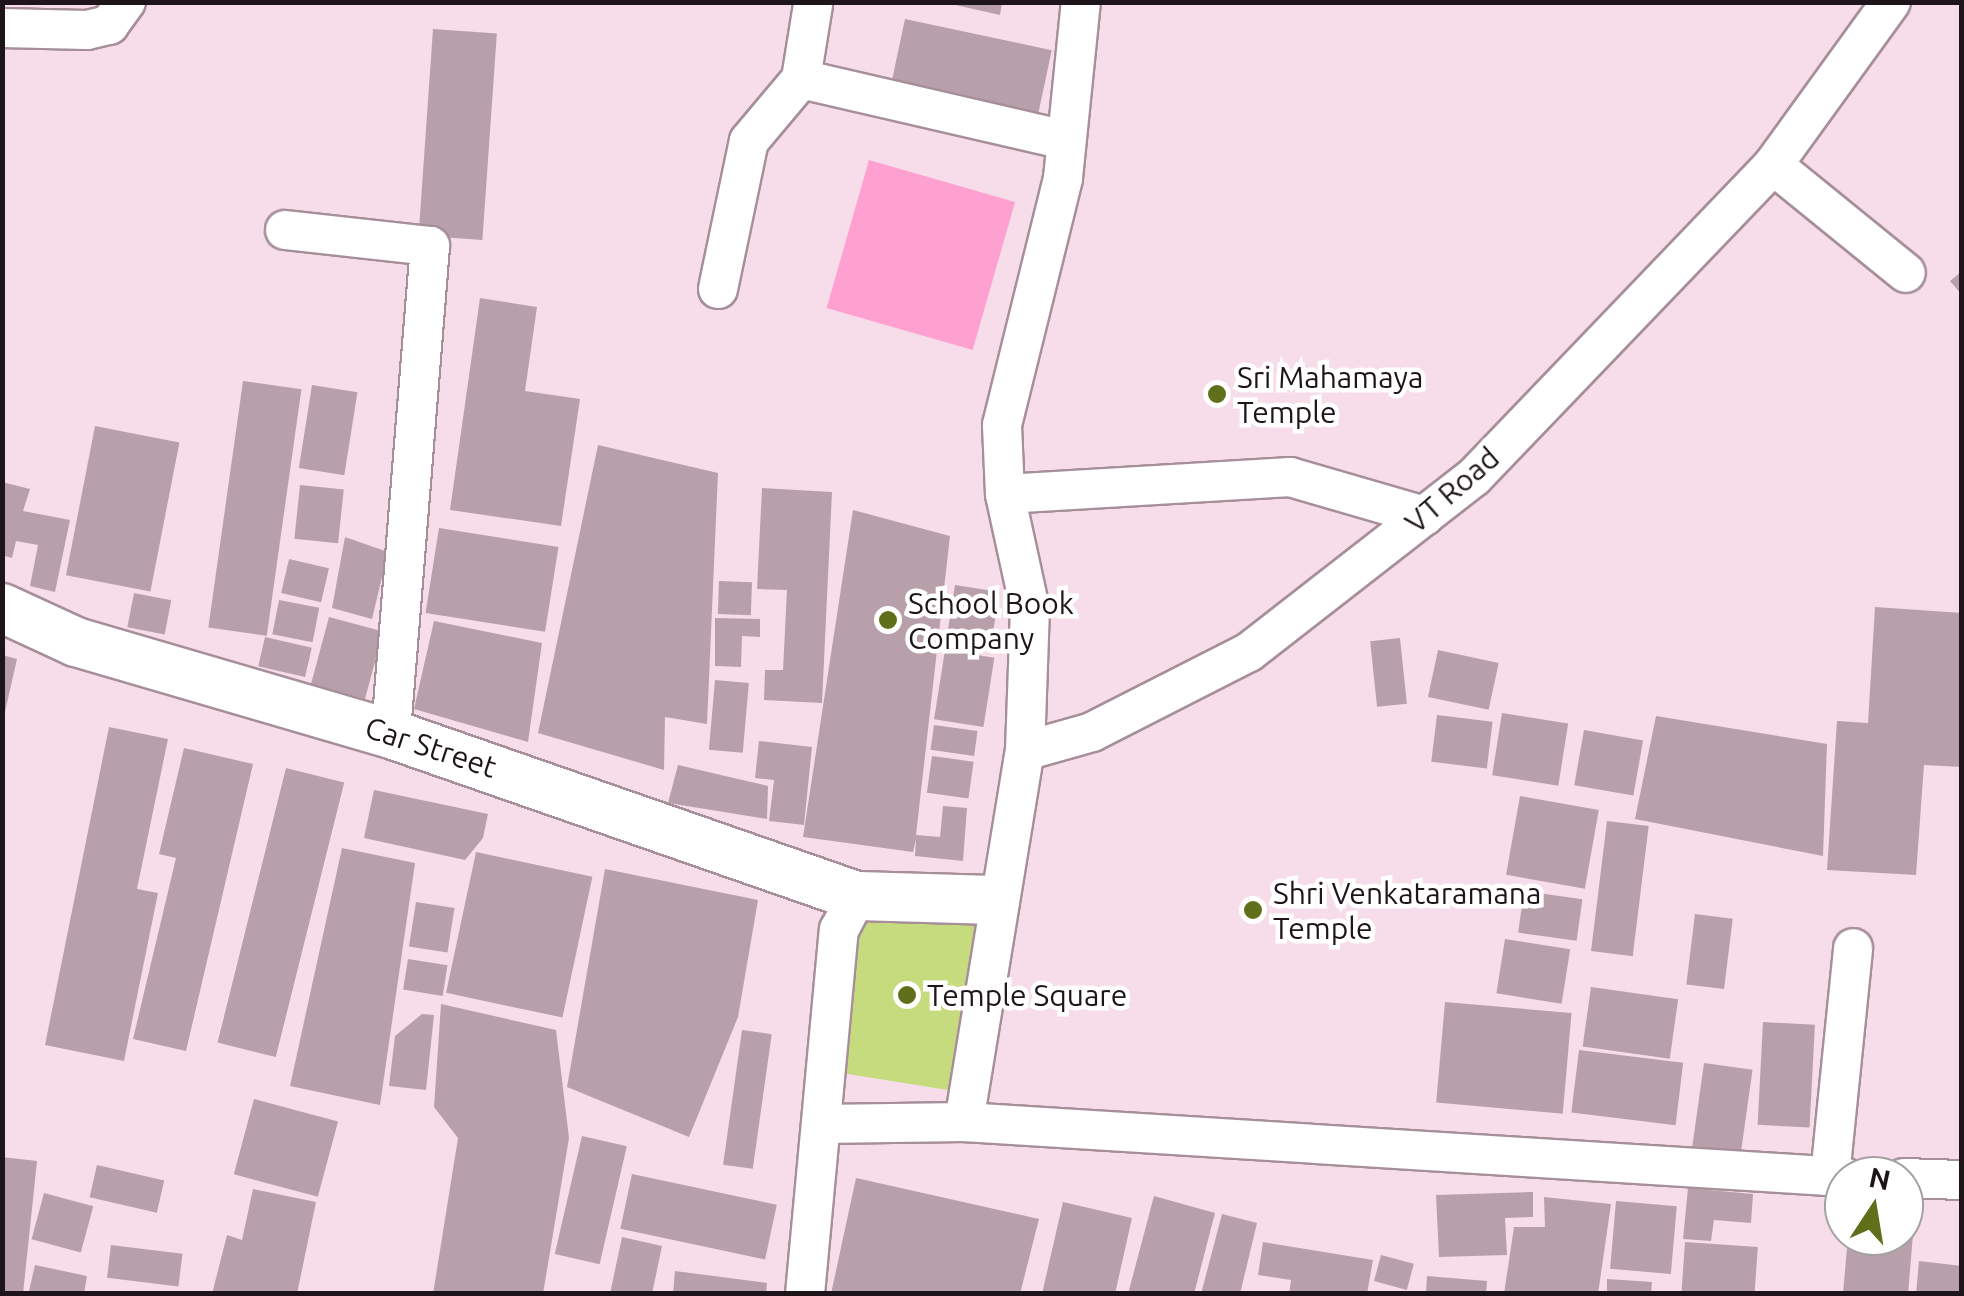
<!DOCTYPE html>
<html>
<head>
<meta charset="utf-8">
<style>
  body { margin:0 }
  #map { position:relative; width:1964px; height:1296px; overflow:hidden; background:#f7dde9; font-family:Ubuntu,sans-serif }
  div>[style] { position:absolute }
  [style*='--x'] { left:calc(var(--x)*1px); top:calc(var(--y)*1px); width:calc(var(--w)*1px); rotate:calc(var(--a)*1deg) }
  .green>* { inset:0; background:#c6da7e; transform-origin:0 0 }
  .water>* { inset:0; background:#ffa1d0; transform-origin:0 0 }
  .building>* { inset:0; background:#b8a0ab; transform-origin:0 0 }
  .roads { filter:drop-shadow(2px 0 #a68f99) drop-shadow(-2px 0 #a68f99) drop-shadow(0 2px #a68f99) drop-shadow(0 -2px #a68f99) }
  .minor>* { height:38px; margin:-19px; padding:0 19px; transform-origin:19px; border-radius:19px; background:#fff }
  .major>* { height:48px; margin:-24px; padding:0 24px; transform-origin:24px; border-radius:24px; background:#fff }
  .dots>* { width:28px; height:28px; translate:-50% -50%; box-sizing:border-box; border:5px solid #fff; border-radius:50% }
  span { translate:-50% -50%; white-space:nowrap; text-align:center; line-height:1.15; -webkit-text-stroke:9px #fff; paint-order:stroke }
  .poi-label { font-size:30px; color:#1d1519 }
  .left { translate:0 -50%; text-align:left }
  .street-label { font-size:30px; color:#1d1519 }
  .frame { position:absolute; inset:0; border:5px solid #1d1519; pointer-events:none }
  .north { position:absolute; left:1824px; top:1156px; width:100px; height:100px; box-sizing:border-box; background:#fff; border:2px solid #a5a1a3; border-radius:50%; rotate:12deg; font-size:28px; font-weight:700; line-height:40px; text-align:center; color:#1d1519 }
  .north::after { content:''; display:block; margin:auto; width:35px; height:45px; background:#606f1a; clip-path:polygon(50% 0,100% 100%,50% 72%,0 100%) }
</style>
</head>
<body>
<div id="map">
  <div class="green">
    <i style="left:861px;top:900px;width:119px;height:174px;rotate:9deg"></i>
  </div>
  <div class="water">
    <i style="left:869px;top:160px;width:152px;height:154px;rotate:16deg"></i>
  </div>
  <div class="building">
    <i style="clip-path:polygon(942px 2px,1002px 2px,1000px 15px)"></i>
    <i style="left:905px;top:19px;width:150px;height:71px;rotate:12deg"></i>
    <i style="left:433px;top:29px;width:64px;height:207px;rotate:4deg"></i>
    <i style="clip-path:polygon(1962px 271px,1962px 295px,1950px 281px)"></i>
    <i style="clip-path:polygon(480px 298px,537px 307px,525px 391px,580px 399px,561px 526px,450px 510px)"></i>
    <i style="left:243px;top:381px;width:59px;height:249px;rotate:8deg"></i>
    <i style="left:312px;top:385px;width:46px;height:84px;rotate:9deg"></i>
    <i style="left:95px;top:426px;width:86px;height:152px;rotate:11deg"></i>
    <i style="clip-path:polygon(598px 445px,718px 473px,707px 724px,665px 717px,664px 770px,538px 733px)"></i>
    <i style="clip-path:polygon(2px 482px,30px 489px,23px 511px,70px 520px,55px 592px,30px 586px,38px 545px,16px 541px,12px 558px,2px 555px)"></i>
    <i style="left:300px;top:485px;width:44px;height:54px;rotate:6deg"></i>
    <i style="clip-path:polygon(762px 488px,832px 492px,822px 703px,764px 700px,765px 670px,783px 670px,787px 590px,757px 589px)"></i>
    <i style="clip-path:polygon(853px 510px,950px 536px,916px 835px,940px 837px,943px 806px,967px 808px,963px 861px,915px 856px,916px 839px,913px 852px,803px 837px)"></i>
    <i style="left:439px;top:528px;width:121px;height:86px;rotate:9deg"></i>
    <i style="clip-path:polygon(345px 537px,388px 552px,372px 619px,332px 608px)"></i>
    <i style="left:289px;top:559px;width:41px;height:35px;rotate:13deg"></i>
    <i style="left:719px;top:581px;width:33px;height:33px;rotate:2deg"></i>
    <i style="left:955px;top:585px;width:45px;height:60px;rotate:9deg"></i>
    <i style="left:134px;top:593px;width:38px;height:35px;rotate:11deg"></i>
    <i style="left:279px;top:600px;width:41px;height:35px;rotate:11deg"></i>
    <i style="clip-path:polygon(1875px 607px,1962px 613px,1962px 767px,1924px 765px,1916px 875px,1827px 870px,1837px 721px,1868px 723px)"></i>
    <i style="left:329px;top:617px;width:56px;height:70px;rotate:15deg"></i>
    <i style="clip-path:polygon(715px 618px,760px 619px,760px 637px,742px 636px,741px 667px,715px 666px)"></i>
    <i style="clip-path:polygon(434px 621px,542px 643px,528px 742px,414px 709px)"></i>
    <i style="left:265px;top:637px;width:48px;height:30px;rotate:13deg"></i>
    <i style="left:1400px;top:638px;width:66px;height:30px;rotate:84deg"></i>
    <i style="left:945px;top:650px;width:50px;height:70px;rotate:9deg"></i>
    <i style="left:1438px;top:650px;width:62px;height:48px;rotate:12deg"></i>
    <i style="clip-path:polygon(2px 655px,17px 659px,4px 716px,2px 716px)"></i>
    <i style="left:715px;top:680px;width:34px;height:70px;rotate:5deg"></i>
    <i style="left:1502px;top:713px;width:67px;height:63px;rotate:9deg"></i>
    <i style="left:1437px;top:715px;width:56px;height:47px;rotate:7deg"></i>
    <i style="clip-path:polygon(1656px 716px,1827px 744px,1823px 856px,1635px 819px)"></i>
    <i style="left:934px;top:725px;width:44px;height:25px;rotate:8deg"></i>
    <i style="clip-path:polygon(109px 727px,168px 739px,137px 889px,158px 893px,124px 1061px,45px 1045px)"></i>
    <i style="left:1584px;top:730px;width:60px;height:56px;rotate:10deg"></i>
    <i style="clip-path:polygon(759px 741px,812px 747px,804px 825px,769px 821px,774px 780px,755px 778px)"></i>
    <i style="clip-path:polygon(184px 748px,253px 764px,186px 1051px,133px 1039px,176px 858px,159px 854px)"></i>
    <i style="left:932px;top:756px;width:42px;height:37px;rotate:8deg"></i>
    <i style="clip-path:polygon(678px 765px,768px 786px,767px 819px,668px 803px)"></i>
    <i style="left:286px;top:768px;width:60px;height:283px;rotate:14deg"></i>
    <i style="clip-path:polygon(374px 790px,488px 814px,483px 838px,465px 860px,364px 838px)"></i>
    <i style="left:1520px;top:796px;width:80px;height:80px;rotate:10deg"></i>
    <i style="left:1607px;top:821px;width:42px;height:131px;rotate:7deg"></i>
    <i style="clip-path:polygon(342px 848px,415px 863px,380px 1105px,290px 1086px)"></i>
    <i style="left:476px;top:852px;width:119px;height:144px;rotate:12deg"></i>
    <i style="clip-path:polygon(605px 869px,758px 900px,738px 1017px,689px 1137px,567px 1087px)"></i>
    <i style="left:1524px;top:891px;width:59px;height:42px;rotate:8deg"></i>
    <i style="left:416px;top:902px;width:39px;height:45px;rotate:9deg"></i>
    <i style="left:1695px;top:914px;width:38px;height:71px;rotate:7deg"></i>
    <i style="left:1505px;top:939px;width:66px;height:55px;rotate:9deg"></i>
    <i style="left:408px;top:959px;width:40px;height:31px;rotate:9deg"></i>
    <i style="left:1591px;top:987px;width:88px;height:60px;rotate:8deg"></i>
    <i style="left:1445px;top:1002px;width:127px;height:101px;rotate:5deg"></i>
    <i style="clip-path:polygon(441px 1004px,556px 1030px,569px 1138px,543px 1294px,433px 1294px,458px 1138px,434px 1107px)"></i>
    <i style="clip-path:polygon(422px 1014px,434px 1015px,426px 1090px,389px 1086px,395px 1036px)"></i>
    <i style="left:1763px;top:1022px;width:52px;height:103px;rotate:3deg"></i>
    <i style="left:742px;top:1030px;width:30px;height:136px;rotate:8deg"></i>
    <i style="left:1579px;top:1050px;width:105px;height:63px;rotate:7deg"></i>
    <i style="left:1704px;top:1063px;width:49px;height:85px;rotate:8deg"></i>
    <i style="left:254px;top:1099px;width:87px;height:78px;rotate:15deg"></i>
    <i style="left:582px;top:1136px;width:46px;height:121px;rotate:13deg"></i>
    <i style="clip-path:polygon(2px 1157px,37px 1161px,23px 1294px,2px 1294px)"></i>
    <i style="left:97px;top:1165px;width:69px;height:33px;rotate:13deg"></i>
    <i style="left:632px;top:1174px;width:148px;height:56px;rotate:12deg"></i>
    <i style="clip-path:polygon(856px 1178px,1039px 1219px,1020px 1294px,831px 1294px)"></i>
    <i style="clip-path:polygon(1688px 1188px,1753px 1194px,1751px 1223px,1714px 1220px,1711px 1241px,1683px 1239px)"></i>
    <i style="clip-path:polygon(253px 1189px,316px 1202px,297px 1294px,212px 1294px,227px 1235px,242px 1240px)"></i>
    <i style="clip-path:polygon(1533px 1192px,1533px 1217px,1505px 1218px,1507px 1255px,1439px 1257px,1436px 1195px)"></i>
    <i style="left:44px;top:1193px;width:51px;height:48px;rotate:15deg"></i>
    <i style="clip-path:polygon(1154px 1196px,1215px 1213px,1194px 1294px,1128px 1294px)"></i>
    <i style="clip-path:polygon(1544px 1197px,1611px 1204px,1598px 1294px,1504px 1294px,1514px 1227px,1545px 1227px)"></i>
    <i style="left:1616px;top:1201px;width:61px;height:68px;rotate:5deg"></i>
    <i style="clip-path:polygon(1063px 1202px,1132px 1218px,1115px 1294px,1042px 1294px)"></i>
    <i style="clip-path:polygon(1222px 1214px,1257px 1223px,1240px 1294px,1201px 1294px)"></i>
    <i style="clip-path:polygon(1904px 1222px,1914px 1223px,1908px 1294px,1843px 1294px,1848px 1236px,1904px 1236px)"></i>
    <i style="clip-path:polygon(622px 1237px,662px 1246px,652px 1294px,610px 1294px)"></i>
    <i style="clip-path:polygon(1263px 1242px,1373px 1260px,1367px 1294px,1289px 1294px,1291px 1280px,1258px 1275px)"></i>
    <i style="left:1685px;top:1242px;width:73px;height:52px;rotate:4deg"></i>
    <i style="left:111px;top:1245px;width:72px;height:33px;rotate:7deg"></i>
    <i style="left:1381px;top:1255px;width:34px;height:27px;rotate:15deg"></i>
    <i style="clip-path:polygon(1919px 1261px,1962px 1266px,1962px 1294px,1916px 1294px)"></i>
    <i style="clip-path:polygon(35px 1265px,87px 1276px,84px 1294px,29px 1291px)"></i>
    <i style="clip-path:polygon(675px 1271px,767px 1283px,766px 1294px,673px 1294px)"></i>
    <i style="clip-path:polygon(1427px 1276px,1487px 1281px,1486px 1294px,1426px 1294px)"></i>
    <i style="clip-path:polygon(1607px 1279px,1652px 1282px,1651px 1294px,1607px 1294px)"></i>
  </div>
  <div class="roads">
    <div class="minor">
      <i style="--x:2;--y:28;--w:85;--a:1.3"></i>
      <i style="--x:87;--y:30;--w:23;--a:-13"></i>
      <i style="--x:109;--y:25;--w:29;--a:-54"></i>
      <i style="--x:801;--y:79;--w:272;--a:13"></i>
      <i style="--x:1773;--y:165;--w:171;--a:39.1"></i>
      <i style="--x:285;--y:230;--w:146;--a:6.3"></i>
      <i style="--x:430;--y:246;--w:490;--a:94.6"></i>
      <i style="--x:718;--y:289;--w:151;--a:-78.2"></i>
      <i style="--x:749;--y:141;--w:81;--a:-50"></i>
      <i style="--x:801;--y:79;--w:75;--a:-80.8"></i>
      <i style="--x:1005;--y:494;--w:286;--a:-3.4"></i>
      <i style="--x:1290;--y:477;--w:140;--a:16.2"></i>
      <i style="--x:1025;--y:751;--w:142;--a:-88"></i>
      <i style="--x:1030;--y:609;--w:118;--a:-102.3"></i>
      <i style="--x:1005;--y:494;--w:69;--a:-92.5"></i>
      <i style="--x:1002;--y:425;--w:254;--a:-76.1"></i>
      <i style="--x:1063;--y:178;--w:177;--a:-84.2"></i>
      <i style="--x:964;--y:1122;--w:376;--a:-80.7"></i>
      <i style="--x:1025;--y:751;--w:70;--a:-15.8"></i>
      <i style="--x:1092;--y:732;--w:176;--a:-27"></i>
      <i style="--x:1249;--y:652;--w:285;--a:-37.9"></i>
      <i style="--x:1474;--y:477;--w:432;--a:-46.2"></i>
      <i style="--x:1773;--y:165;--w:201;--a:-54.1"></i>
      <i style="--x:821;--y:1124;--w:143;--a:-0.8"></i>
      <i style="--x:964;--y:1122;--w:882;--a:3.58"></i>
      <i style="--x:1830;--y:1176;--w:229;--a:-84.2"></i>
      <i style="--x:1904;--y:1178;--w:58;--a:2"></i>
      <i style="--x:805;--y:1294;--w:366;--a:-84.7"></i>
      <i style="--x:839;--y:930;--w:38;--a:-62"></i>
    </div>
    <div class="major">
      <i style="--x:2;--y:608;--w:81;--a:24.7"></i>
      <i style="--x:76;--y:642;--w:328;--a:16.3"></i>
      <i style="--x:391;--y:734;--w:493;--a:19.2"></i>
      <i style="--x:857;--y:896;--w:138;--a:1.7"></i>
    </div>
  </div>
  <div class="dots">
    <i style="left:1217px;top:394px;background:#606f1a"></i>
    <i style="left:888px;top:620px;background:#606f1a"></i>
    <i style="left:1253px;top:910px;background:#606f1a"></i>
    <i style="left:907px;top:995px;background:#606f1a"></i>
  </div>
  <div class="poi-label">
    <span class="left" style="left:1237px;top:394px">Sri Mahamaya<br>Temple</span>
    <span class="left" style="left:908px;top:620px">School Book<br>Company</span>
    <span class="left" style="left:1273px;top:910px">Shri Venkataramana<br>Temple</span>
    <span class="left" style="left:927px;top:995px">Temple Square</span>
  </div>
  <div class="street-label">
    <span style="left:1452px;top:490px;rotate:-41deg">VT Road</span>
    <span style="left:431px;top:747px;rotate:18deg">Car Street</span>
  </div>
  <div class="frame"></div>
  <div class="north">N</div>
</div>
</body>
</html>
